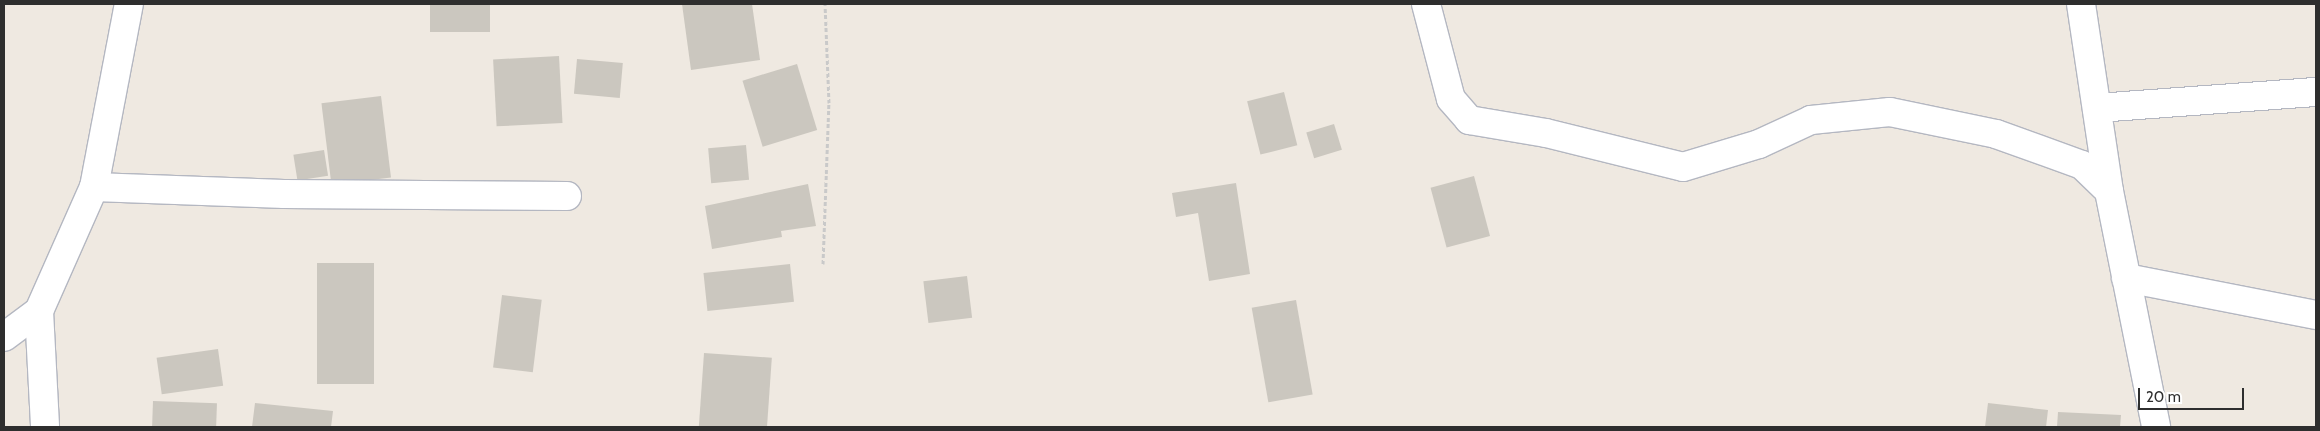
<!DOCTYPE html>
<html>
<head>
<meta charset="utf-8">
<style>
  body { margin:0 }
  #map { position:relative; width:2320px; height:431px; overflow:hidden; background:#efe9e1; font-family:Cabin,sans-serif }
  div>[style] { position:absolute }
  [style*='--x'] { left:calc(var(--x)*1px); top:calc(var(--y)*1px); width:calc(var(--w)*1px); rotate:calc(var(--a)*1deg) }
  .building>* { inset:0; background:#cbc7bf; transform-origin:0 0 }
  .path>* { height:3px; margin-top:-1.5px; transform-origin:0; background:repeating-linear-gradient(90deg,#c9c9c9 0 4px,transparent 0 6.5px) }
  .roads { filter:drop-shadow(1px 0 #b4b7c1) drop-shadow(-1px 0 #b4b7c1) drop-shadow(0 1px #b4b7c1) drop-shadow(0 -1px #b4b7c1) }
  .minor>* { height:28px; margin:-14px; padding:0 14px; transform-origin:14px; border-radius:14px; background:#fff }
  span { translate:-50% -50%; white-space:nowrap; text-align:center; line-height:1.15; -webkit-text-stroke:5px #fff; paint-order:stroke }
  .frame { position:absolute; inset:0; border:5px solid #2e2e2e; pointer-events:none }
  .scale { position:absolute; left:2138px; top:388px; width:106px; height:22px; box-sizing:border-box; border:2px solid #2e2e2e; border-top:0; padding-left:6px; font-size:15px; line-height:18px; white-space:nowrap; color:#2e2e2e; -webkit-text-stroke:4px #fff; paint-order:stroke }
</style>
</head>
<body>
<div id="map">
  <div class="building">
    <i style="left:430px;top:4px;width:60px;height:28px"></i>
    <i style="clip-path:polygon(682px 4px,752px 4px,760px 60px,691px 70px)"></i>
    <i style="left:559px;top:56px;width:67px;height:66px;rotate:87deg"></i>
    <i style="left:577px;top:59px;width:46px;height:35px;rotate:5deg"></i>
    <i style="left:797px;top:64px;width:69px;height:57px;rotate:73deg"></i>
    <i style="left:1284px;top:92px;width:55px;height:38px;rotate:76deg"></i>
    <i style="left:381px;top:96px;width:82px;height:60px;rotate:83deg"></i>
    <i style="left:1334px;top:124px;width:27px;height:29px;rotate:73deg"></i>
    <i style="left:746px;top:145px;width:35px;height:38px;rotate:85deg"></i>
    <i style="left:324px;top:150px;width:26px;height:31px;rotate:81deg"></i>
    <i style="left:1474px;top:176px;width:62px;height:45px;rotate:75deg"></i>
    <i style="clip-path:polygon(1236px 183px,1250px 274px,1209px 281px,1198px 213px,1176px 217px,1172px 193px)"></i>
    <i style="clip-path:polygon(808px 184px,816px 226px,781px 231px,782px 237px,712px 249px,705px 206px)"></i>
    <i style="left:374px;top:263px;width:121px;height:57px;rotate:90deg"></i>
    <i style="left:790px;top:264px;width:38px;height:87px;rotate:84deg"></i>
    <i style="left:967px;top:276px;width:42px;height:44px;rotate:83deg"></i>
    <i style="left:502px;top:295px;width:40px;height:73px;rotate:7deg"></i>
    <i style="left:1296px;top:300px;width:96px;height:45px;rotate:80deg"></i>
    <i style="left:218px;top:349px;width:37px;height:62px;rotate:82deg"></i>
    <i style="left:704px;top:353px;width:68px;height:74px;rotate:4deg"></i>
    <i style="left:153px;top:401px;width:64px;height:26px;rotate:2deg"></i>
    <i style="clip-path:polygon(255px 403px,333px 411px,331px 427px,252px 427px)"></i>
    <i style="clip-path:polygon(1988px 403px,2048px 410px,2046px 427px,1985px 427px)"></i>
    <i style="clip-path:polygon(2058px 412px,2121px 415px,2120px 427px,2057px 427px)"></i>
  </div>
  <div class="path">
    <i style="--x:823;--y:264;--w:161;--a:-87.9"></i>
    <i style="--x:829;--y:103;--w:99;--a:-92.3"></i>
  </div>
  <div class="roads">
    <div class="minor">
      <i style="--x:1426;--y:4;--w:98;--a:75.3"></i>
      <i style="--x:1451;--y:99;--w:28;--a:49"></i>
      <i style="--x:1469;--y:120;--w:78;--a:9.6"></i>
      <i style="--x:1546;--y:133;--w:141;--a:13.9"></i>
      <i style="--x:1683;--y:167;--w:79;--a:-16.8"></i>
      <i style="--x:1759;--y:144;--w:57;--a:-24.8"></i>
      <i style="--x:1811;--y:120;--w:79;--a:-5.8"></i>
      <i style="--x:1890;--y:112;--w:108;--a:11.7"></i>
      <i style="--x:1996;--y:134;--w:91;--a:19.8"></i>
      <i style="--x:2082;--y:165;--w:37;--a:44"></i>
      <i style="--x:2109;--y:191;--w:241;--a:78.7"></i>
      <i style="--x:2081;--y:4;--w:189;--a:81.5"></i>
      <i style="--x:2097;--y:108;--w:220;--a:-4.2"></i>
      <i style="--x:94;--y:187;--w:190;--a:2.1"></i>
      <i style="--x:284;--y:194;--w:283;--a:0.4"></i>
      <i style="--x:2126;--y:278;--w:194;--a:11"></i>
      <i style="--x:39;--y:311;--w:116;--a:87"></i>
      <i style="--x:4;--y:337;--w:44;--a:-36.6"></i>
      <i style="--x:39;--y:311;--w:136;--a:-66.1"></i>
      <i style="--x:94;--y:187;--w:186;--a:-79.2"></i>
    </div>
  </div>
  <div class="frame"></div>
  <div class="scale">20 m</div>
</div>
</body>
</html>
